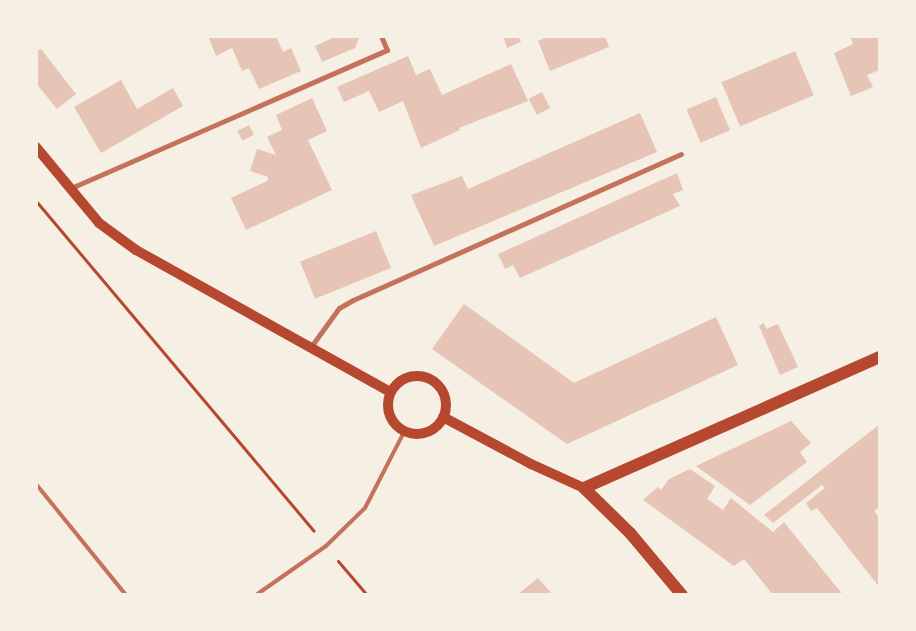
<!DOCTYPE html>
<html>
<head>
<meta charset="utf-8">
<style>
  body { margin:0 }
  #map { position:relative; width:916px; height:631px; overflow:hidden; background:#f6efe4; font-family:"Fira Sans",sans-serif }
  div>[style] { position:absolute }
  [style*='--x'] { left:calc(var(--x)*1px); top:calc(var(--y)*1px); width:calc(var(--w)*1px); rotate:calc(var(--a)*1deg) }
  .building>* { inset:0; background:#e6c5b7; transform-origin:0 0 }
  .path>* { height:3px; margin:-1.5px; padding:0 1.5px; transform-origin:1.5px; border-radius:1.5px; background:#b5482f }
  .service>* { height:4px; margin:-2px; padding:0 2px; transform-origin:2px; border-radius:2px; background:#c5725c }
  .minor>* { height:5px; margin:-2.5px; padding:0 2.5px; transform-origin:2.5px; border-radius:2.5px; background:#c5725c }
  .secondary>* { height:10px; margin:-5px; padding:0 5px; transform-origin:5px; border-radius:5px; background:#b5482f }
  .secondary>.ring { margin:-5px; padding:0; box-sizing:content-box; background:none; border:10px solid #b5482f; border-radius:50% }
  .primary>* { height:12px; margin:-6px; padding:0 6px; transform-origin:6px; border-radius:6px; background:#b5482f }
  span { translate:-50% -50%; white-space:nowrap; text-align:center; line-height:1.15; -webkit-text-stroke:5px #f6efe4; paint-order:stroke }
  .frame { position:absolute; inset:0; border:38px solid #f6efe4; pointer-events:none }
</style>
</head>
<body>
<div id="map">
  <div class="building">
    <i style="clip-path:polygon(208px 36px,276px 36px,283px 52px,291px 48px,301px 71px,259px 89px,249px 68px,242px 71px,232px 48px,216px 56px)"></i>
    <i style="clip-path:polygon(337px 36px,360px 36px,355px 48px,322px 62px,315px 46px)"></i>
    <i style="clip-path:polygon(503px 36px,518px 36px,521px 42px,507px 48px)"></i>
    <i style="clip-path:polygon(549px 36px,605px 36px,609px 47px,550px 71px,538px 41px)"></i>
    <i style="clip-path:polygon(850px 36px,880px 36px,880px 70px,867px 75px,873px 87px,851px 96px,834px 53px,853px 44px)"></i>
    <i style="clip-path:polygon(41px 49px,76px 94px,57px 109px,36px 83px,36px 51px)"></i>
    <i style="left:795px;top:51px;width:48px;height:80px;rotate:67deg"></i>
    <i style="clip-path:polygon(408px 56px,416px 75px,430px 69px,442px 95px,511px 64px,528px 101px,459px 128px,460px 130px,421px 148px,403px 101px,379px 112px,369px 91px,344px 102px,337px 87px)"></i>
    <i style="clip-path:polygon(121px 80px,137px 109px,173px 88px,183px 106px,101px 153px,74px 107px)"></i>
    <i style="left:542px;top:92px;width:18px;height:15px;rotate:63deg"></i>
    <i style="left:716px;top:97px;width:36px;height:32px;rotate:67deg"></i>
    <i style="clip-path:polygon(312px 98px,327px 131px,308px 140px,332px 190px,246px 230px,231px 198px,267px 181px,268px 177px,250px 171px,257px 149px,276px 155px,267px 137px,282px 130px,276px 115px)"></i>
    <i style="clip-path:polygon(640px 113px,657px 152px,434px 246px,411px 195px,462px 176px,468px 189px)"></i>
    <i style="left:249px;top:125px;width:11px;height:13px;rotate:63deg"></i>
    <i style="clip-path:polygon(677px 173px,683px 190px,673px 194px,680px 206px,520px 278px,513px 265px,505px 269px,498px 254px)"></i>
    <i style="left:376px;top:231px;width:40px;height:82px;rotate:68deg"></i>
    <i style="clip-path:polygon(464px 304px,574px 383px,716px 317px,738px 365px,567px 444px,432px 349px)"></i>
    <i style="clip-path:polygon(764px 323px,766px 329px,778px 324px,798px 367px,780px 375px,759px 326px)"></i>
    <i style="clip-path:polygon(791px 421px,811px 443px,800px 452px,807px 462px,750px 505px,696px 466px)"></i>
    <i style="clip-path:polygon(880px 424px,880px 507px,874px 511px,880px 518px,880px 588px,817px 508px,811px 511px,806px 503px,825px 488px,822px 485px,773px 523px,764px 515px)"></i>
    <i style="clip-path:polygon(690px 469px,715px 486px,707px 499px,723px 510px,731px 498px,773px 532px,784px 522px,843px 595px,773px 595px,744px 559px,734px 566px,643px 500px,658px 487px,661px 490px,669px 479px)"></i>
    <i style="clip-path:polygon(538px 578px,553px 595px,517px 595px)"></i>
  </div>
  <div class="path">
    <i style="--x:36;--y:201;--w:431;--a:49.9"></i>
    <i style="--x:338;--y:561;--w:45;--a:49.5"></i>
  </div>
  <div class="service">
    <i style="--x:36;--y:484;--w:143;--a:51"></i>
    <i style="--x:256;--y:595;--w:85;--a:-35"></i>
    <i style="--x:326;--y:546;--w:54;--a:-44.3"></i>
    <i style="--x:365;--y:508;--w:85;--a:-62.8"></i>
  </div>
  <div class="minor">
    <i style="--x:71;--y:188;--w:345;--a:-23.6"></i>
    <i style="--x:387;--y:50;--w:15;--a:-113"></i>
    <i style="--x:310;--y:348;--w:49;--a:-54.1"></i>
    <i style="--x:339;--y:308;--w:16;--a:-30"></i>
    <i style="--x:353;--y:300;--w:359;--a:-24"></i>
  </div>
  <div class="secondary">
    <i style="--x:36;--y:147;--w:99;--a:50.3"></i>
    <i style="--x:99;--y:223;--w:46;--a:36.1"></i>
    <i style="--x:136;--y:250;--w:291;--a:29.2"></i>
    <i class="ring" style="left:388px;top:376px;width:48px;height:48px"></i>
    <i style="--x:443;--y:417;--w:100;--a:28.1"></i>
    <i style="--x:531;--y:464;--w:58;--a:24.4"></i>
  </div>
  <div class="primary">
    <i style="--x:682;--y:595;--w:81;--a:-130"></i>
    <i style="--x:630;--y:533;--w:64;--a:-135.6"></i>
    <i style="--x:584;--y:488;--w:324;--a:-23.9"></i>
  </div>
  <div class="frame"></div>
</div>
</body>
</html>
